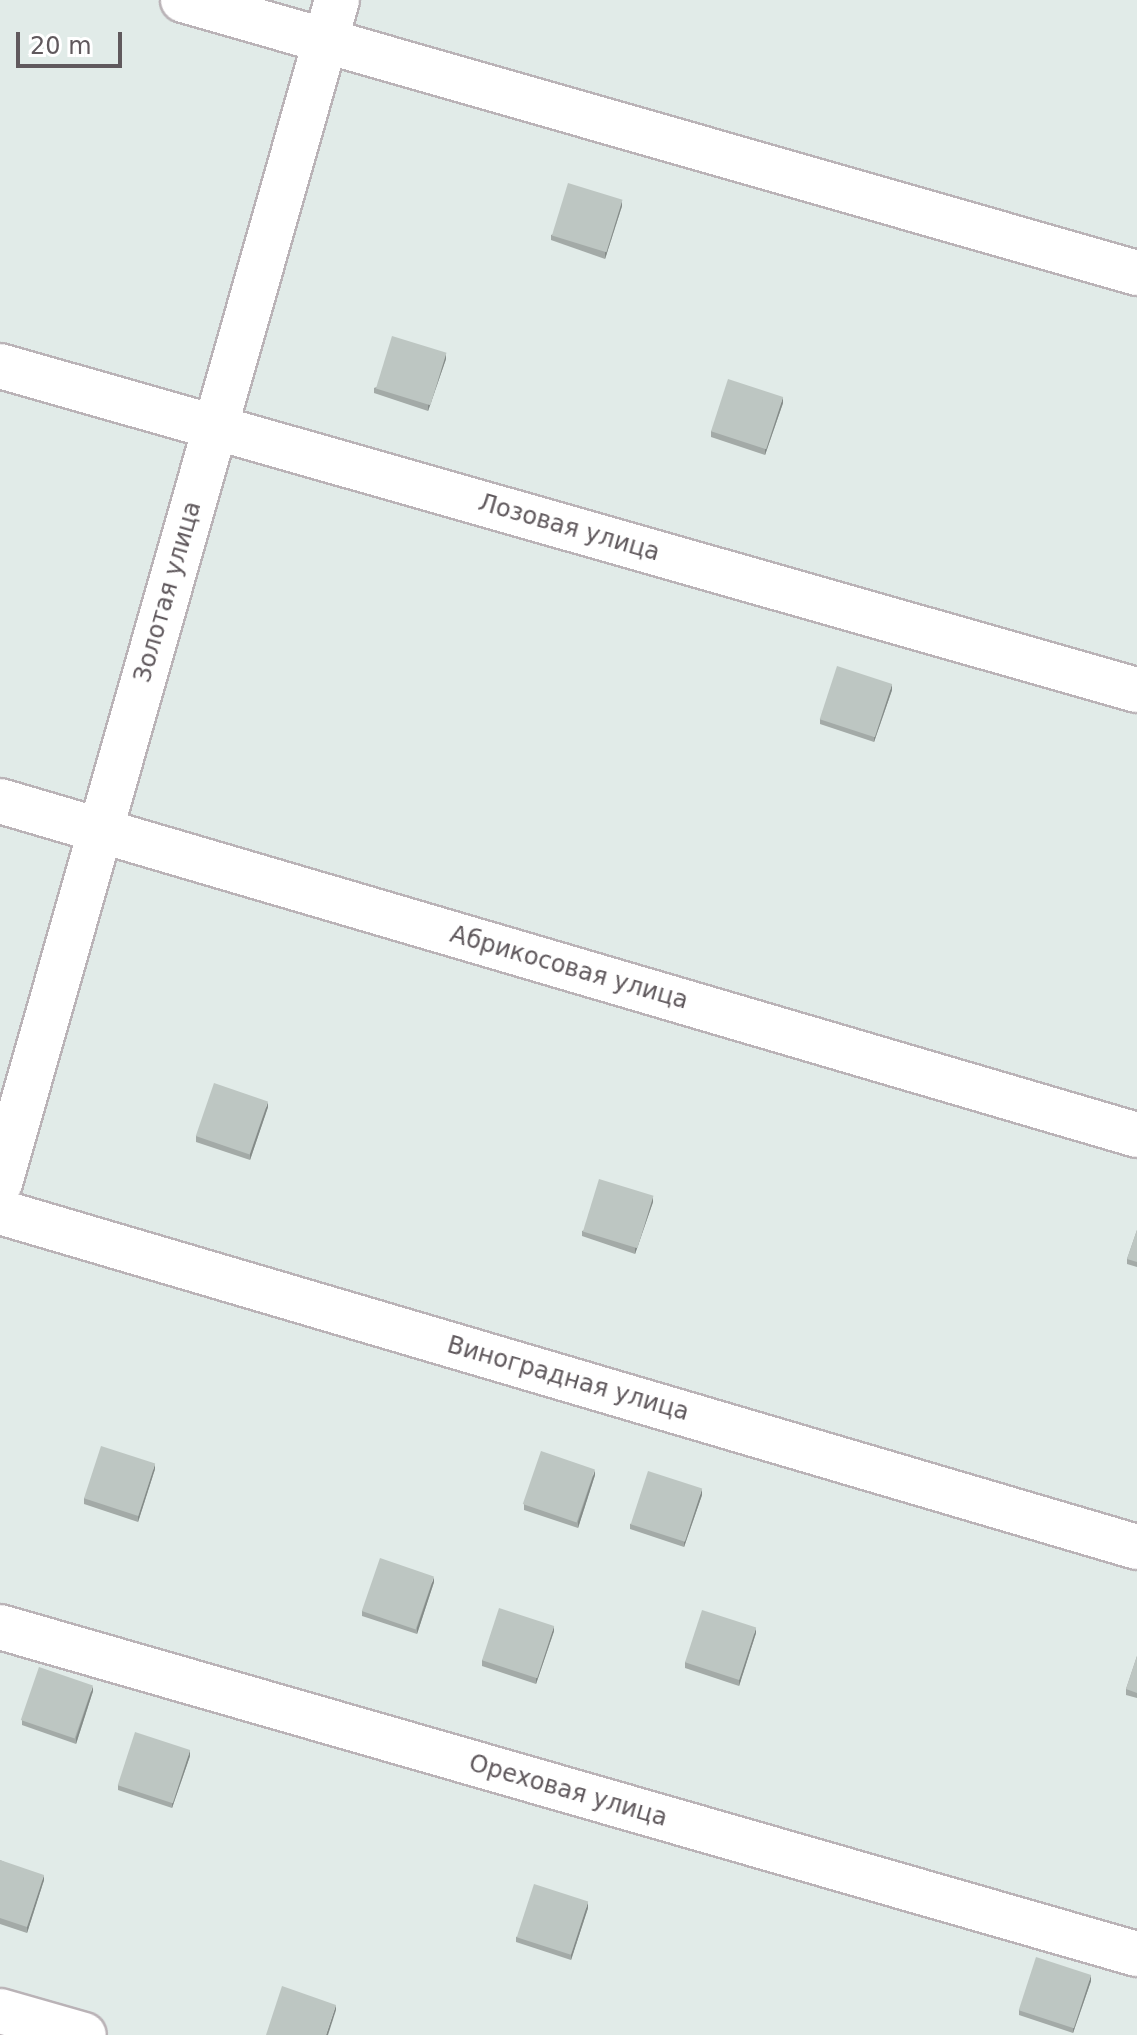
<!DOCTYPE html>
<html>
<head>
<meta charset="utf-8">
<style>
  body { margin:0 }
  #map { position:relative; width:1137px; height:2035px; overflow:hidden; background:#e1ebe8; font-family:"DejaVu Sans",sans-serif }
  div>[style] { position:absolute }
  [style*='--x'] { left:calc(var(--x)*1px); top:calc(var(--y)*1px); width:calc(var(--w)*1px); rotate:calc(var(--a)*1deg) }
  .roads { filter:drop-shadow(2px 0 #bab3b7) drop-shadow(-2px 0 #bab3b7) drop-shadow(0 2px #bab3b7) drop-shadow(0 -2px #bab3b7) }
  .minor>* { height:44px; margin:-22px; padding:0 22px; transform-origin:22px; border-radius:22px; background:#fff }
  .wall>* { inset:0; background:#a3aaa7 }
  .shaded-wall>* { inset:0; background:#848b88 }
  .building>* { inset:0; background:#bdc6c2; transform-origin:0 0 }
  span { translate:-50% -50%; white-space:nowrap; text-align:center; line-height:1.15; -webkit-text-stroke:7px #fff; paint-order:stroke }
  .street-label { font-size:24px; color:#60595d }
  .scale { position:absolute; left:16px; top:32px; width:106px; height:36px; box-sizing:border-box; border:4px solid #60595d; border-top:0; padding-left:10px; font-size:24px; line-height:28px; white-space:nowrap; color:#60595d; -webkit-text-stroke:6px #fff; paint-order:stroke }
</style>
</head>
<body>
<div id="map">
  <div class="roads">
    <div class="minor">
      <i style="--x:183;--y:0;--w:992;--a:15.97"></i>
      <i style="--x:0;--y:366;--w:1182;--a:15.91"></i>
      <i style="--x:0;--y:801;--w:1185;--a:16.37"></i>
      <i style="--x:0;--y:1183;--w:1230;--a:-74.1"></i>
      <i style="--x:0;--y:1212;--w:1185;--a:16.42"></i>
      <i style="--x:0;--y:1627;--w:1183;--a:16.05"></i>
      <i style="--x:0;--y:2011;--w:87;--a:15.9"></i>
    </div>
  </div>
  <div class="wall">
    <i style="clip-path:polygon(622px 206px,605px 259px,551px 240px,551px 235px)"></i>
    <i style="clip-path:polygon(446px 359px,428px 411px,374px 393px,374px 388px)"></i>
    <i style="clip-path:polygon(783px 403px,765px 455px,711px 437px,711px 431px)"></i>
    <i style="clip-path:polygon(892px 690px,874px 742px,820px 724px,820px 719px)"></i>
    <i style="clip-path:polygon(268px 1107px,250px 1160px,196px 1142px,196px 1136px)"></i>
    <i style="clip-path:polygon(653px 1202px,635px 1254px,582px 1236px,582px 1231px)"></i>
    <i style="clip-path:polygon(1137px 1230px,1137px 1267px,1127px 1264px,1127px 1259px)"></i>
    <i style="clip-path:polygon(155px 1469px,138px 1522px,84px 1504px,84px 1498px)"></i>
    <i style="clip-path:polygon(595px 1475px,578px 1528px,524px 1510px,524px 1504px)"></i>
    <i style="clip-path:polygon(702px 1495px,684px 1547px,630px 1529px,630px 1524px)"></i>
    <i style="clip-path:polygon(434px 1582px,417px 1634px,362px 1616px,362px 1611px)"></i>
    <i style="clip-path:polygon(554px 1631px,536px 1684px,482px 1666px,482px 1660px)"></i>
    <i style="clip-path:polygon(756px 1633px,739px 1686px,685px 1668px,685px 1662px)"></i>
    <i style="clip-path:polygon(1137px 1656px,1137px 1698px,1126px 1695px,1126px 1689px)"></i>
    <i style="clip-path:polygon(93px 1691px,76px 1744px,22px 1725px,22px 1720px)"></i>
    <i style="clip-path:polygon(190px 1756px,172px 1808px,118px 1790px,118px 1785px)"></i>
    <i style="clip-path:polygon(0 1860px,44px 1880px,27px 1933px,0 1924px)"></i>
    <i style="clip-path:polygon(588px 1908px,571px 1960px,516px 1942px,516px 1937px)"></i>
    <i style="clip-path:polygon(1091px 1981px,1073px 2033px,1019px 2015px,1019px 2010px)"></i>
  </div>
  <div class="shaded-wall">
    <i style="clip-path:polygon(622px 200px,622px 206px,605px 259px,605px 253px)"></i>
    <i style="clip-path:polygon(446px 353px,446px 359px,428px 411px,428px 406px)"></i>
    <i style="clip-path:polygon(783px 397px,783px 403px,765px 455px,765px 449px)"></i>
    <i style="clip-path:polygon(892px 684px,892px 690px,874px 742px,874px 737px)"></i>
    <i style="clip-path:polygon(268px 1102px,268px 1107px,250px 1160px,250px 1154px)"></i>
    <i style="clip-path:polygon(653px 1196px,653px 1202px,635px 1254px,635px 1249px)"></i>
    <i style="clip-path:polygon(155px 1464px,155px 1469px,138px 1522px,138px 1517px)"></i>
    <i style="clip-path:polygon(595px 1470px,595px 1475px,578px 1528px,578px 1522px)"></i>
    <i style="clip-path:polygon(702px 1489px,702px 1495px,684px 1547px,684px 1542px)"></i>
    <i style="clip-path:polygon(434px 1577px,434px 1582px,417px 1634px,417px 1628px)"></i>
    <i style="clip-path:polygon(554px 1626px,554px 1631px,536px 1684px,536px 1678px)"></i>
    <i style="clip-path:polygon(756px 1628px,756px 1633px,739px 1686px,739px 1680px)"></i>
    <i style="clip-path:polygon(93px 1686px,93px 1691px,76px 1744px,76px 1738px)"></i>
    <i style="clip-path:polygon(190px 1750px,190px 1756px,172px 1808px,172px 1803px)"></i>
    <i style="clip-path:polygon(44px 1875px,44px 1880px,27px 1933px,27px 1927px)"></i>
    <i style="clip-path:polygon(588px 1902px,588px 1908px,571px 1960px,571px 1955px)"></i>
    <i style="clip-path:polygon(1091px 1975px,1091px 1981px,1073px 2033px,1073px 2028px)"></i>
    <i style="clip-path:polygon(336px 2005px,336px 2010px,328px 2035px,326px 2035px)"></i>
  </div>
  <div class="building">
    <i style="left:568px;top:183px;width:57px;height:55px;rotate:17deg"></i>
    <i style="left:392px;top:336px;width:57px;height:55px;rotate:17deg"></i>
    <i style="left:728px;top:379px;width:58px;height:55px;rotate:18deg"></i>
    <i style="left:837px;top:666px;width:58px;height:56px;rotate:18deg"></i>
    <i style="left:214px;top:1083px;width:57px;height:56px;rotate:19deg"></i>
    <i style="left:599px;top:1179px;width:57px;height:55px;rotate:17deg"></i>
    <i style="clip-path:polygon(1137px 1230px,1137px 1262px,1127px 1259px)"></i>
    <i style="left:101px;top:1446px;width:57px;height:55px;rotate:18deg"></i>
    <i style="left:541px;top:1451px;width:57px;height:56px;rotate:19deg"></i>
    <i style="left:648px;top:1471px;width:57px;height:56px;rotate:18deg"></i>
    <i style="left:380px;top:1558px;width:57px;height:56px;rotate:19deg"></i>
    <i style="left:499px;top:1608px;width:58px;height:55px;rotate:18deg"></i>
    <i style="left:702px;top:1610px;width:57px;height:55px;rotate:18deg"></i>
    <i style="clip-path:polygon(1137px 1656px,1137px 1693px,1126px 1689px)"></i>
    <i style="left:39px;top:1667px;width:57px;height:56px;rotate:19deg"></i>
    <i style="left:135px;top:1732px;width:58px;height:56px;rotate:18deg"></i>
    <i style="clip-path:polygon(0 1860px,44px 1875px,27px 1927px,0 1918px)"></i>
    <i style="left:534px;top:1884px;width:57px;height:56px;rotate:18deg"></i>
    <i style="left:1036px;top:1957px;width:58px;height:56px;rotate:18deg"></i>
    <i style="clip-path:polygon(282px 1986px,336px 2005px,326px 2035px,266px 2035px)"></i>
  </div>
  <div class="street-label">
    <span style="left:569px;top:528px;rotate:16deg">Лозовая улица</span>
    <span style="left:168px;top:592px;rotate:-74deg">Золотая улица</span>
    <span style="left:569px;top:968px;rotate:16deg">Абрикосовая улица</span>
    <span style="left:568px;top:1379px;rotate:16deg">Виноградная улица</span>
    <span style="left:568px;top:1791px;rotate:16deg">Ореховая улица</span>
  </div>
  <div class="scale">20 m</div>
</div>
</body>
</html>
